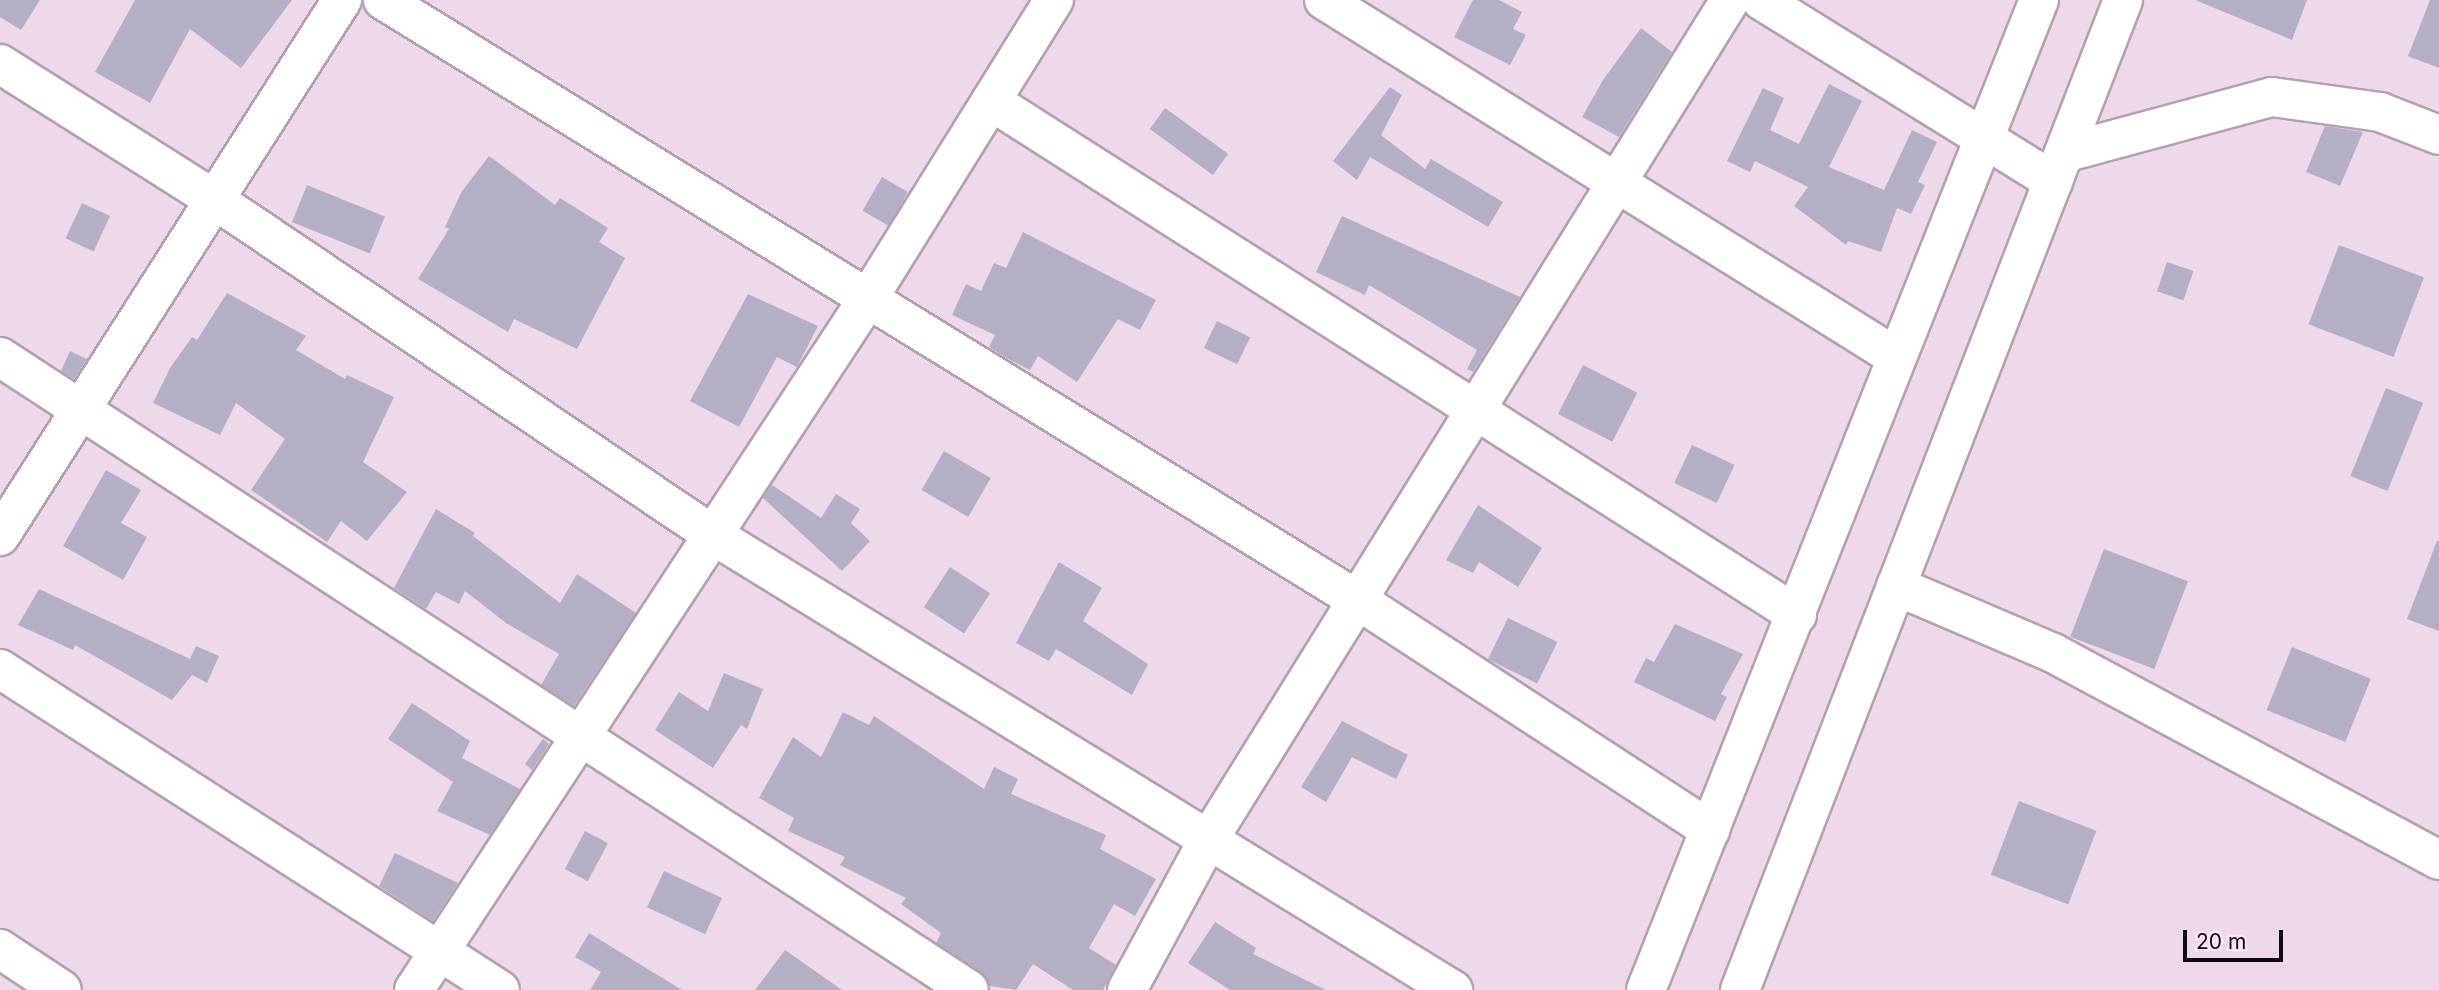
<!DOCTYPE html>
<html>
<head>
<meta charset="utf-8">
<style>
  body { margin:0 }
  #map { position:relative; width:2439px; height:990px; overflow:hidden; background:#eed9ea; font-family:Inter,sans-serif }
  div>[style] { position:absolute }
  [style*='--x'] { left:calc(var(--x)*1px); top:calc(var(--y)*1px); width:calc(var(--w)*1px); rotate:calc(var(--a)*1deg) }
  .building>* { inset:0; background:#b5afc5; transform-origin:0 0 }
  .roads { filter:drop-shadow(2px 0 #b4a0b0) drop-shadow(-2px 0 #b4a0b0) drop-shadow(0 2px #b4a0b0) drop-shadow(0 -2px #b4a0b0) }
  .minor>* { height:38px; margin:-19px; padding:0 19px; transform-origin:19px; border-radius:19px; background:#fff }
  .tertiary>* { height:38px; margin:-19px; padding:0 19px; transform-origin:19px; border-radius:19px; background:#fff }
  span { translate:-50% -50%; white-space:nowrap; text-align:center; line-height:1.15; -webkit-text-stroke:5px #fbe6f7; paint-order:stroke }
  .scale { position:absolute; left:2183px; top:930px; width:100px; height:32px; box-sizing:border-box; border:4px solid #10090f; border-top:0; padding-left:9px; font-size:21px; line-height:24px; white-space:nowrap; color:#10090f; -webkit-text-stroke:5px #fbe6f7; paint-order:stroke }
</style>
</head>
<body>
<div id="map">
  <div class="building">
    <i style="clip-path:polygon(0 0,40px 0,21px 30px,0 17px)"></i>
    <i style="clip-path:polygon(135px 0,292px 0,241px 68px,190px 29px,150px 103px,95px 72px)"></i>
    <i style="clip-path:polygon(1473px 0,1499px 0,1522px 12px,1513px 29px,1526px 35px,1510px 65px,1454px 37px)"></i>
    <i style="clip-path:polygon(2195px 0,2307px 0,2292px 40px)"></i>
    <i style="clip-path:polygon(2430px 0,2439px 0,2439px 68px,2408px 56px)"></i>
    <i style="clip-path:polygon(1641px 28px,1672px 52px,1619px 137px,1582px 117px,1603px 80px)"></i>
    <i style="clip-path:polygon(1829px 84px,1862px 101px,1829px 167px,1884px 190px,1912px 130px,1937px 142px,1918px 182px,1925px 185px,1911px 214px,1897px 208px,1881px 252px,1848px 241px,1846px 245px,1794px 206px,1808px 187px,1755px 161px,1750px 172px,1727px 161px,1763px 88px,1784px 98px,1770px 130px,1799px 144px)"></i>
    <i style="clip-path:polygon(1390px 87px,1402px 95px,1381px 135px,1425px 169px,1431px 159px,1503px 202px,1488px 227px,1370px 157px,1357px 180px,1333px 161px)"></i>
    <i style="left:1165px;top:108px;width:78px;height:26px;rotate:36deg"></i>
    <i style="clip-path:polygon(2325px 126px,2363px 132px,2340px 186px,2306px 172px)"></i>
    <i style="clip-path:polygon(489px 156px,555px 205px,560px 198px,608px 228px,599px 242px,625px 258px,577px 349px,514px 319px,508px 332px,418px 279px,449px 229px,445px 227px,462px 191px)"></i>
    <i style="left:882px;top:177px;width:30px;height:39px;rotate:30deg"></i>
    <i style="left:307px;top:185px;width:84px;height:40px;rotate:22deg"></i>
    <i style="left:82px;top:203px;width:31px;height:39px;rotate:25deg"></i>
    <i style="clip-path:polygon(1342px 216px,1520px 297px,1473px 372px,1467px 369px,1477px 350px,1369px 285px,1365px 295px,1316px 272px)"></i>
    <i style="clip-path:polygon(1023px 232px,1156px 300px,1140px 330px,1118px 319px,1077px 382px,1038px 356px,1030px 370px,1008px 359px,989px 347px,995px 335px,952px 315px,966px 284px,981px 291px,994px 263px,1006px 268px)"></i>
    <i style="left:2339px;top:245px;width:91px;height:85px;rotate:21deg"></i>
    <i style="left:2167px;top:262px;width:28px;height:31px;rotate:19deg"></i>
    <i style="clip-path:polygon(227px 293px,306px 336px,296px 350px,345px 379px,347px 375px,394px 397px,363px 462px,407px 492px,367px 541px,341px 521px,327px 542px,251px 490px,285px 439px,236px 403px,220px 435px,153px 403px,170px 368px,192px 337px,197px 340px)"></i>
    <i style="clip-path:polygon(748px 294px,818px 326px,797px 367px,777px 357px,739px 427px,690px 401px)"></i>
    <i style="left:1217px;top:321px;width:37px;height:30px;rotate:26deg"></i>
    <i style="clip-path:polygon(70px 351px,87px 359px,74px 379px,61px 371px)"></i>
    <i style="left:1583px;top:365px;width:61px;height:55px;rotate:27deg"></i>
    <i style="left:2386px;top:388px;width:40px;height:95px;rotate:22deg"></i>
    <i style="left:1692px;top:445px;width:47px;height:42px;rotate:25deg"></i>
    <i style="left:944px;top:451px;width:54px;height:45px;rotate:30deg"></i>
    <i style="clip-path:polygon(106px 470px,141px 490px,121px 523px,147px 537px,123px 580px,63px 546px)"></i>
    <i style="clip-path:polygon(772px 485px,821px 518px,836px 494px,860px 509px,851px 523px,870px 541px,842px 571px,763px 498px)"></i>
    <i style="clip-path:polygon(1478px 505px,1542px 548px,1518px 587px,1479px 562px,1473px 573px,1446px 560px)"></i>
    <i style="clip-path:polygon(436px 509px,475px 533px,473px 536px,560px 603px,577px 574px,636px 613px,574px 706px,541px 685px,559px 654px,506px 623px,465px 591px,459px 604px,436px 592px,426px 609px,394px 588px)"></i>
    <i style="clip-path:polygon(2437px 541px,2439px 541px,2439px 631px,2407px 619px)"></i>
    <i style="left:2104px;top:549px;width:90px;height:94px;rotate:21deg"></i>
    <i style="clip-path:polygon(1059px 562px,1102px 588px,1083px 621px,1148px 664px,1132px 695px,1056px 649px,1049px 661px,1016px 643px)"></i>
    <i style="left:950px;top:567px;width:48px;height:48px;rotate:33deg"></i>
    <i style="clip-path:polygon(39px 589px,190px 659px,196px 646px,219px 656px,207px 683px,192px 675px,172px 700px,75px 645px,73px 650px,18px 625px)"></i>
    <i style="left:1508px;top:618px;width:55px;height:46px;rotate:26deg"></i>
    <i style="clip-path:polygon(1675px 624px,1743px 654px,1721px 694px,1727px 697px,1715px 721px,1634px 682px,1646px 658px,1654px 662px)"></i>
    <i style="left:2292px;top:647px;width:85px;height:68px;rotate:22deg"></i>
    <i style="clip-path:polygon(724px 673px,763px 689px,747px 729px,741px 725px,713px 768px,655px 730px,679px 692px,708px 711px)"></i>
    <i style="clip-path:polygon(412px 703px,470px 741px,462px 758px,520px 789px,490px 835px,437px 811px,453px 782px,388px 739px)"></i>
    <i style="clip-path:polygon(843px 712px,869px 725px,874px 716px,984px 789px,994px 767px,1018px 779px,1011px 794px,1106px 835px,1100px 849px,1156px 879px,1135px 916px,1114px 904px,1089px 948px,1116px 965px,1103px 990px,1073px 990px,1033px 964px,1016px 990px,990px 986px,981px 972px,936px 943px,941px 933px,901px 904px,906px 898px,840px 865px,845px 857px,788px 831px,794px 818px,759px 798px,793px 737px,821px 757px)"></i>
    <i style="clip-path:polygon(1342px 721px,1408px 755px,1396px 779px,1352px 757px,1326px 802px,1301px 787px)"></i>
    <i style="clip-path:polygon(543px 739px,549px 744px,532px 770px,525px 764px)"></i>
    <i style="left:2019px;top:801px;width:83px;height:79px;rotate:21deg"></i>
    <i style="left:585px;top:831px;width:26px;height:43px;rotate:28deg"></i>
    <i style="clip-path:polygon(395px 853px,458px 883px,433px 921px,379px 886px)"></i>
    <i style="left:664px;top:871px;width:64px;height:40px;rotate:25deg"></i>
    <i style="clip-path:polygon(1215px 922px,1256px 948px,1253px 954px,1326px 990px,1230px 990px,1188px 963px)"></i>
    <i style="clip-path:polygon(589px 933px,682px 990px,590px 990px,601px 972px,575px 957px)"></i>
    <i style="clip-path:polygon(785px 950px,842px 990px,755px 990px)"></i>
  </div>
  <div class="roads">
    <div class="minor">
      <i style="--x:383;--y:0;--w:1143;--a:31.62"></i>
      <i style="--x:1356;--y:599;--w:423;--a:33.1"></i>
      <i style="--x:1324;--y:0;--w:674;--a:31.97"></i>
      <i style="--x:1761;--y:0;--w:344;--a:31.8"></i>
      <i style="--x:0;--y:64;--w:254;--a:32.3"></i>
      <i style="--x:215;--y:200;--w:600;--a:33.93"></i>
      <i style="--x:713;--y:535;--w:869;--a:31.59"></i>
      <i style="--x:991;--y:101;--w:956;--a:32.53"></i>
      <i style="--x:2064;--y:153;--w:215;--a:-15.1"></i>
      <i style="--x:2272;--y:97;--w:109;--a:7.9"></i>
      <i style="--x:2380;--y:112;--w:63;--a:21.3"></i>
      <i style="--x:0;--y:357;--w:1157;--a:33.15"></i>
      <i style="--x:0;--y:536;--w:636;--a:-57.46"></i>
      <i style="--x:1896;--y:586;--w:171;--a:23.1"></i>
      <i style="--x:2053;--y:653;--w:438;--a:28.2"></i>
      <i style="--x:0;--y:669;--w:594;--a:32.7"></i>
      <i style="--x:0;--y:949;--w:74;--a:33.5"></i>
      <i style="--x:414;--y:990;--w:829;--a:-56.71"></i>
      <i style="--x:869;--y:297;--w:350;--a:-58.1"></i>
      <i style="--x:1127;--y:990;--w:168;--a:-61.6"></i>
      <i style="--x:1207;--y:842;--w:991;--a:-58.15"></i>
      <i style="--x:1646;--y:990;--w:1065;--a:-68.35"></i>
    </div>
    <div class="tertiary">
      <i style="--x:1740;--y:990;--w:1062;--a:-68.85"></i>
    </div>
  </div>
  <div class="scale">20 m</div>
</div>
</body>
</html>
